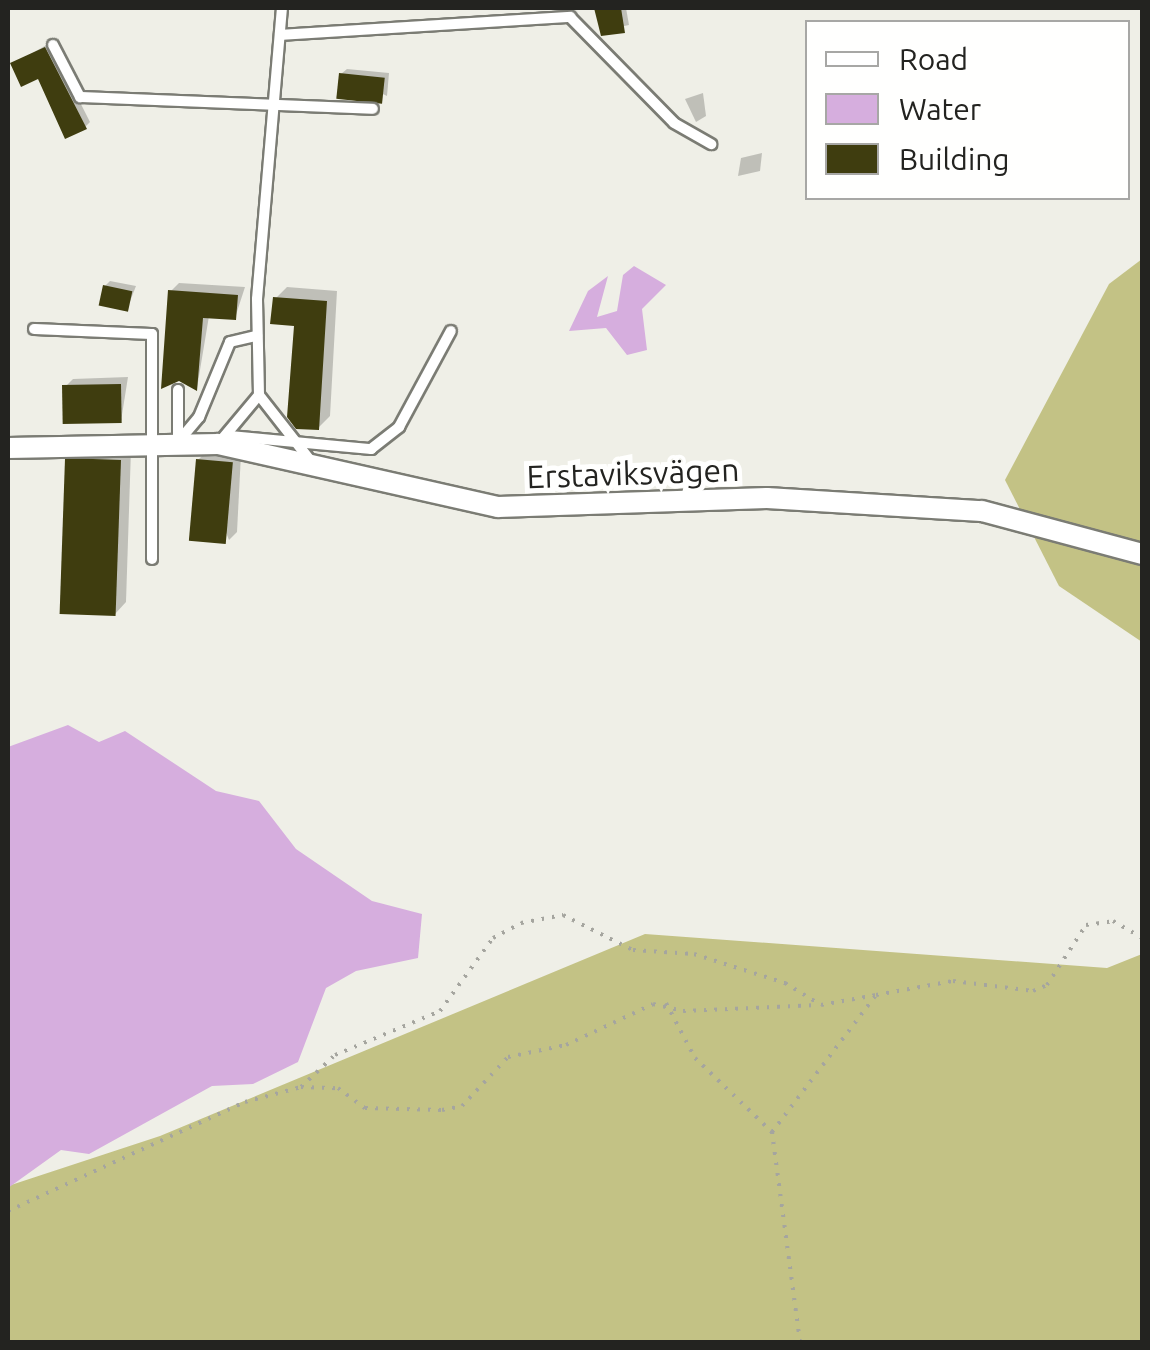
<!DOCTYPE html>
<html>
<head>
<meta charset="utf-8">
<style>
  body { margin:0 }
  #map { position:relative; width:1150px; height:1350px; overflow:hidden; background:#efefe7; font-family:Ubuntu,sans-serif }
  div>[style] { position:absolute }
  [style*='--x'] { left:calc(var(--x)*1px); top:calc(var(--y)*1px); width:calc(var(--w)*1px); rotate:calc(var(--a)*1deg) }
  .forest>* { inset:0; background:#c3c285 }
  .water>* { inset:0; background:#d6aede }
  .shadow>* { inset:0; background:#0003 }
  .building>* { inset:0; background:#3f3d0f; transform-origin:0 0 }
  .path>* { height:4px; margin-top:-2px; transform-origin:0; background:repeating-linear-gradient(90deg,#a5a59f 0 2.5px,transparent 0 10.5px) }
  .roads { filter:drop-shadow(2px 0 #7b7c74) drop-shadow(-2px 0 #7b7c74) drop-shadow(0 2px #7b7c74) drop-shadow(0 -2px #7b7c74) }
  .service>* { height:10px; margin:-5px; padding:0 5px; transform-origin:5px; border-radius:5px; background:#fff }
  .minor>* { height:20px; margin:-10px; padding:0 10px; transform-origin:10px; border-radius:10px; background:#fff }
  span { translate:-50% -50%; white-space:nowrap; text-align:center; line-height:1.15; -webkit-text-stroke:10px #fffffe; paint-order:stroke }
  .street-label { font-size:32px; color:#232320 }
  .frame { position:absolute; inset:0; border:10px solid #232320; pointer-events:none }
  .legend { position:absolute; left:805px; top:20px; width:325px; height:180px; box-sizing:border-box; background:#fffffe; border:2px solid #a7a7a5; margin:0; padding:12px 18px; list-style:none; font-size:30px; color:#232320 }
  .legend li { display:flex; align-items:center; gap:20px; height:50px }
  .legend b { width:50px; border:2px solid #a7a7a5 }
</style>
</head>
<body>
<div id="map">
  <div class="forest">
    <i style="clip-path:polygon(1142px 259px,1142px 642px,1059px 586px,1005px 480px,1109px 284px)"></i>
    <i style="clip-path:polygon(645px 934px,1107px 968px,1142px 954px,1142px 1342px,8px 1342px,8px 1186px,160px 1136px)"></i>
  </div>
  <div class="water">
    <i style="clip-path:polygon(634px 266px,666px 285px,642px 309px,647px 350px,627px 355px,606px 328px,569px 331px,588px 291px,608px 276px,597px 317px,617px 311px,623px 275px)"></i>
    <i style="clip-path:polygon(68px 725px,99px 742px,125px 731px,216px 791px,259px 801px,296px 849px,372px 901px,422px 914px,418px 958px,356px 971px,326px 988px,298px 1062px,253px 1084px,212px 1086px,89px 1154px,61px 1150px,8px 1188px,8px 747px)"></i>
  </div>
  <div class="shadow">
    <i style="clip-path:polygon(596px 8px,626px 8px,629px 25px,600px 31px)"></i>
    <i style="clip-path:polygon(50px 43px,90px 122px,85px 127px,39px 76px,13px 64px)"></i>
    <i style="clip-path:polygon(347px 69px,389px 73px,387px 96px,341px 74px)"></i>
    <i style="clip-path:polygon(703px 93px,706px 116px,696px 122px,685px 99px)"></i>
    <i style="clip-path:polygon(762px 153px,760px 171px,738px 176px,741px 158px)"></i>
    <i style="clip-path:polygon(110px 281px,136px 286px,127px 309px,105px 286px)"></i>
    <i style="clip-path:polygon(179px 283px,245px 287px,235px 318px,209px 316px,197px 388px,179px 379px,171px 291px)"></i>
    <i style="clip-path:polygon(287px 287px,337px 291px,330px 416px,318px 428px,297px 324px,275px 299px)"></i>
    <i style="clip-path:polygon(128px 377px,121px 421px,65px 387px,73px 379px)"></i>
    <i style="clip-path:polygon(131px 449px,126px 602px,115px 614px,68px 462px,79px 450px)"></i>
    <i style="clip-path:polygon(206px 452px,241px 454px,237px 532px,229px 540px,198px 460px)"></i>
  </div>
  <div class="building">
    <i style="clip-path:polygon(594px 8px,621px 8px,625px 33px,601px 36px)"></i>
    <i style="clip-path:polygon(45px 47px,87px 129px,65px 139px,38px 79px,21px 87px,10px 63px)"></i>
    <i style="left:339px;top:73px;width:46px;height:26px;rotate:6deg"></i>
    <i style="left:103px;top:285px;width:30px;height:21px;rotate:12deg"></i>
    <i style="clip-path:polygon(168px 290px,238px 295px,236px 320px,203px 318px,197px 391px,179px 381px,161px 389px)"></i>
    <i style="clip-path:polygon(273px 297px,327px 301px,319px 430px,296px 429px,287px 417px,294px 326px,270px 324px)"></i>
    <i style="left:121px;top:384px;width:39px;height:59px;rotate:89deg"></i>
    <i style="left:196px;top:459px;width:37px;height:82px;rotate:5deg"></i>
    <i style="left:121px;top:460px;width:156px;height:56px;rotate:92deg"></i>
  </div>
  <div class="path">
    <i style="--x:666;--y:1003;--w:62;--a:62.2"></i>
    <i style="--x:695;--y:1058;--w:107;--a:43.9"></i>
    <i style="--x:301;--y:1087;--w:37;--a:2"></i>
    <i style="--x:338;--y:1088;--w:34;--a:37"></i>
    <i style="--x:365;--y:1108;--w:77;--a:1.5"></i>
    <i style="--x:442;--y:1110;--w:20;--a:-11"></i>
    <i style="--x:462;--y:1106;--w:67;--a:-46.8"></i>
    <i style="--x:508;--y:1057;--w:59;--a:-11.7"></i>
    <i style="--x:566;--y:1045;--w:96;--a:-25.2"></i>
    <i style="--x:653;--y:1004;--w:31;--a:13"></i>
    <i style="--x:683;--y:1011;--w:135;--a:-2.5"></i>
    <i style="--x:8;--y:1211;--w:261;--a:-24.7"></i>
    <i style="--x:245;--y:1102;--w:58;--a:-15"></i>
    <i style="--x:301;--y:1087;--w:47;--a:-43.3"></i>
    <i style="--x:335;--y:1055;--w:114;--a:-22.7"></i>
    <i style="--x:440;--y:1011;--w:90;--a:-54"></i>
    <i style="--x:493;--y:938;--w:32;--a:-28"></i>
    <i style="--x:521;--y:923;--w:43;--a:-10.8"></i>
    <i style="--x:563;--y:915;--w:78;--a:26.6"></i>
    <i style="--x:633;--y:950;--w:61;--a:3.8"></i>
    <i style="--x:694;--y:954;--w:96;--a:17.7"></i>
    <i style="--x:785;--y:983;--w:42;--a:31.4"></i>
    <i style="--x:821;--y:1005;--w:56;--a:-10.3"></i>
    <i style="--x:800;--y:1342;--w:212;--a:-97.6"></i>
    <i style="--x:772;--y:1132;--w:172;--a:-52.8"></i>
    <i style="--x:876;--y:995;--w:78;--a:-10.3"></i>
    <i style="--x:953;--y:981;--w:81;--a:7.1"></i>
    <i style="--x:1033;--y:991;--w:15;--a:-23"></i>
    <i style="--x:1047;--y:985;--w:72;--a:-57"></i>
    <i style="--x:1086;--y:925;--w:27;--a:-8"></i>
    <i style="--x:1113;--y:921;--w:34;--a:30"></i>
  </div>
  <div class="roads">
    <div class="service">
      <i style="--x:280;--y:35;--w:291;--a:-3.6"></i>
      <i style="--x:570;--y:17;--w:148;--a:45.5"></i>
      <i style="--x:674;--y:123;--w:43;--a:29.6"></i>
      <i style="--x:53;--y:45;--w:59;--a:62.6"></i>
      <i style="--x:80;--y:97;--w:293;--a:2.3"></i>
      <i style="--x:34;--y:329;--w:118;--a:2.4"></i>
      <i style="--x:152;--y:334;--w:225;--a:90"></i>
      <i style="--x:178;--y:390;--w:52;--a:90"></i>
      <i style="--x:178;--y:442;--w:33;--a:-50"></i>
      <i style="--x:199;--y:417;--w:81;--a:-67.5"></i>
      <i style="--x:230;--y:342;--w:28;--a:-13"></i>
      <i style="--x:259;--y:395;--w:83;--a:51.9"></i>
      <i style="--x:230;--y:436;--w:142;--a:5.3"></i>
      <i style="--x:371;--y:449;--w:36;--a:-38"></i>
      <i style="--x:399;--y:427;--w:109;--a:-61.6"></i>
      <i style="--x:218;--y:444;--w:64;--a:-50.1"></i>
      <i style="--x:259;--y:395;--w:96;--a:-91.2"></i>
      <i style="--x:257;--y:299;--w:292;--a:-85.1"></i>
    </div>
    <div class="minor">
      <i style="--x:8;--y:448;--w:210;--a:-1.1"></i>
      <i style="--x:218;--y:444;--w:287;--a:12.7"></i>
      <i style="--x:498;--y:507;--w:269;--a:-1.9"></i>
      <i style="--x:767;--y:498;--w:215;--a:3.5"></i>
      <i style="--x:982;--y:511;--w:166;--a:15"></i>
    </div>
  </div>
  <div class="street-label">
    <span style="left:633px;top:473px;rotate:-2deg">Erstaviksvägen</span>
  </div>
  <div class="frame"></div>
  <ul class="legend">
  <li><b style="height:12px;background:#fff"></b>Road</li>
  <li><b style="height:28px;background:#d6aede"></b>Water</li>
  <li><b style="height:28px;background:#3f3d0f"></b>Building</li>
  </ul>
</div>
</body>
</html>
